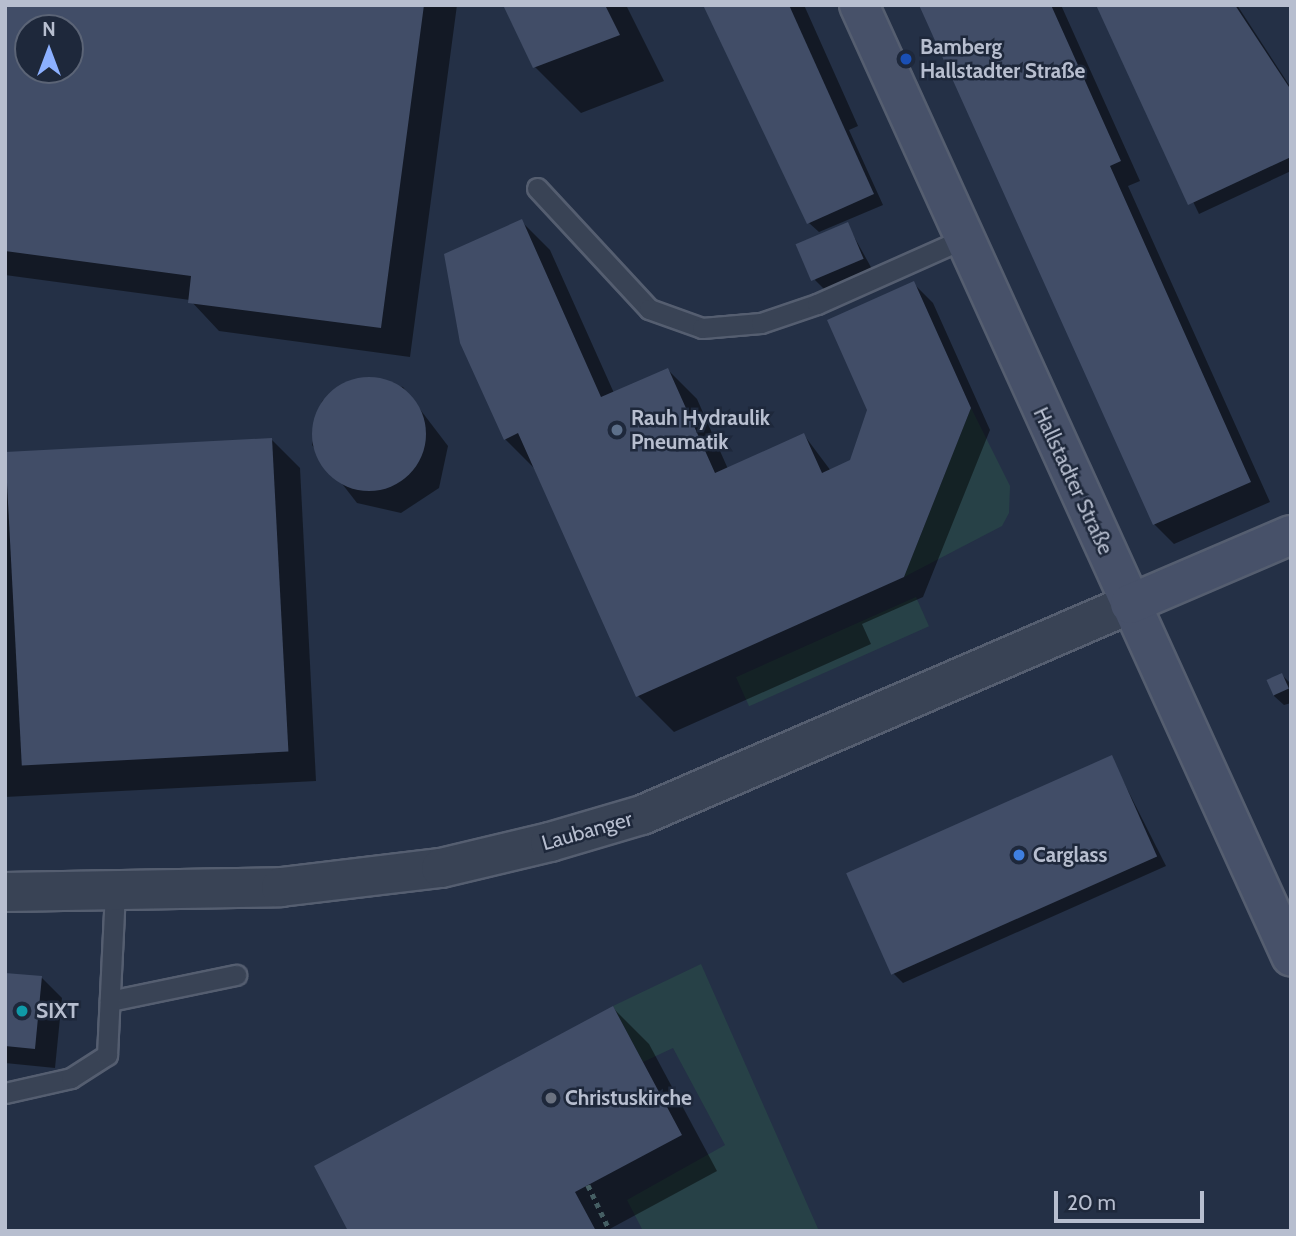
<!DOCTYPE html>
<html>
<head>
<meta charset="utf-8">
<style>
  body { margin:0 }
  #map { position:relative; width:1296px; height:1236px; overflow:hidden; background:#243046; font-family:Cabin,sans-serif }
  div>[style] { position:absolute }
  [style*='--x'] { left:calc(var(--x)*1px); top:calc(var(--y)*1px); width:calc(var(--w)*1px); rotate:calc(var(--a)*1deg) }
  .green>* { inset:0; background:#274147; transform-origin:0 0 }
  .shadow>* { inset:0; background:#0007 }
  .building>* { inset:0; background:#414d67; transform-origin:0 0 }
  .round { border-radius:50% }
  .path>* { height:4.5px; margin-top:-2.25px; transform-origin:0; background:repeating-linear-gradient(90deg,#455e63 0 5px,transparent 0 10px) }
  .roads { filter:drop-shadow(2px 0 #555e70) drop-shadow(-2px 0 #555e70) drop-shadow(0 2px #555e70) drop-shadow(0 -2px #555e70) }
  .lane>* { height:19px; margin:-9.5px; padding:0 9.5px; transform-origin:9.5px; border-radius:9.5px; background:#394355 }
  .street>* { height:38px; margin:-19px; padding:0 19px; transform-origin:19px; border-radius:19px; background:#394355 }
  .secondary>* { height:38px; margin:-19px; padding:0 19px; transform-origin:19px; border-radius:19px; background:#475169 }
  .dots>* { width:19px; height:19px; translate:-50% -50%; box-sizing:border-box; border:4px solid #1e283b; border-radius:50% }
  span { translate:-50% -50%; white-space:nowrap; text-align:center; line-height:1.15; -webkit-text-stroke:5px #1e283b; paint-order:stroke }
  .poi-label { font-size:21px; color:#b7becf; font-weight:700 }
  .left { translate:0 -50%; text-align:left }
  .street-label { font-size:21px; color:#b7becf }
  .frame { position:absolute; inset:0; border:7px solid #b7becf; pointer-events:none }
  .north { position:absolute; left:14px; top:14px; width:70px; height:70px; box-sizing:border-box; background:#1e283b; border:2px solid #5b6476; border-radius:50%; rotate:0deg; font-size:19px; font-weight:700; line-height:28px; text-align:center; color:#b7becf }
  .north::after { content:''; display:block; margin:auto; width:24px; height:32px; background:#8cb0ff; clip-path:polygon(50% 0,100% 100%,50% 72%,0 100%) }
  .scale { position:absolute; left:1054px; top:1191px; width:150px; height:32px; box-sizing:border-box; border:4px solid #b7becf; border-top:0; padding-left:9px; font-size:21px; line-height:24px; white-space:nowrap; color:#b7becf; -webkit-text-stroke:5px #1e283b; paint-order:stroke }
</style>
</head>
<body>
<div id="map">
  <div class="green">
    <i style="clip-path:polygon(971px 408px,1010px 486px,1009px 513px,1002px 526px,904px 577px)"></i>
    <i style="left:916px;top:597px;width:32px;height:197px;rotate:66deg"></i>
    <i style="clip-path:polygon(701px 964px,819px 1231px,643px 1231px,627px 1200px,725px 1145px,673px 1048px,643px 1062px,613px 1006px)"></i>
  </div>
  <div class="shadow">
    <i style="clip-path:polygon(evenodd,5px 5px,457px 5px,410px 357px,219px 331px,190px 300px,5px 275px,5px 5px,28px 28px,70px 28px,70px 70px,28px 70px,28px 28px)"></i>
    <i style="clip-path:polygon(504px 5px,626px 5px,664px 81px,581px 113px,535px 67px)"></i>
    <i style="clip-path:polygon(705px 5px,804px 5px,858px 126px,849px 130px,883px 205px,819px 232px,809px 223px)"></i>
    <i style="clip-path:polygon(921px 5px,1061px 5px,1140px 181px,1128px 186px,1270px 502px,1174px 544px,1154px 524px)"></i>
    <i style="clip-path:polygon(1098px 5px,1237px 5px,1291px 88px,1291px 171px,1199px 214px)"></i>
    <i style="clip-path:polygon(521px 221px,550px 250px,614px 393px,668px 370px,697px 399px,728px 469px,804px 435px,831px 471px,852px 461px,913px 283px,933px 303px,990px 430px,923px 597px,862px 624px,871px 644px,674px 732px,638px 696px,534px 468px,505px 439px)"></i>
    <i style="clip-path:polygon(847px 224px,872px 269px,825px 290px,815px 280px)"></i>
    <i style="clip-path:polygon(359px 378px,403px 387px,448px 446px,439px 488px,401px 513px,357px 503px,312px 445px,322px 401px)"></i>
    <i style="clip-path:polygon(271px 439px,300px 468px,316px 781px,5px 797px,5px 453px)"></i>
    <i style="clip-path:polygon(1282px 675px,1291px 684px,1291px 703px,1284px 705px,1274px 696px)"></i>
    <i style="clip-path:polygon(1111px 757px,1166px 866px,903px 983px,893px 973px)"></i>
    <i style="clip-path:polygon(5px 974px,42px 978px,62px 998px,55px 1068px,5px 1063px)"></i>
    <i style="clip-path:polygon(613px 1008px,649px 1044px,717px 1171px,606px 1231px,350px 1231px)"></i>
  </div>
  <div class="building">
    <i style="clip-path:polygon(evenodd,5px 5px,424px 5px,381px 328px,188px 303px,191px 276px,5px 251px,5px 5px,28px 28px,70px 28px,70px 70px,28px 70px,28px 28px)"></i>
    <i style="clip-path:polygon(503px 5px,605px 5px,620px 35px,533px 68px)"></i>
    <i style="clip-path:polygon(703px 5px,789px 5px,874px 194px,807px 224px)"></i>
    <i style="clip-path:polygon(919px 5px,1051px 5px,1121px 161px,1110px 166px,1251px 482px,1153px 525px)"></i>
    <i style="clip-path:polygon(1096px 5px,1235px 5px,1291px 90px,1291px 157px,1188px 205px)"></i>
    <i style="clip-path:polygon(522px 219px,601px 397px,668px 368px,715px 473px,804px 433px,822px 473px,850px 460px,867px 410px,827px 320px,914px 281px,971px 408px,904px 577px,636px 697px,518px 433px,504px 440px,460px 343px,444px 254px)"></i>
    <i style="left:848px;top:222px;width:40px;height:57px;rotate:67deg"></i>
    <i class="round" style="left:312px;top:377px;width:114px;height:114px"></i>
    <i style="left:272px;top:438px;width:314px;height:267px;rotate:87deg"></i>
    <i style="left:1282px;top:673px;width:17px;height:17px;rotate:66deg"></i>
    <i style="left:1112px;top:755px;width:111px;height:291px;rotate:66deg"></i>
    <i style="clip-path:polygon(5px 973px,42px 976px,35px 1049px,5px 1046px)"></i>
    <i style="clip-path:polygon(613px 1006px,682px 1135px,575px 1192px,596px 1231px,348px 1231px,314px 1166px)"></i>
  </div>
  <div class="path">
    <i style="--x:588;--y:1185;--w:51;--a:64.4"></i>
  </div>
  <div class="roads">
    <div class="lane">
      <i style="--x:537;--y:188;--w:165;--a:47.2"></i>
      <i style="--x:649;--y:309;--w:56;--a:19.7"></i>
      <i style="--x:702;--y:328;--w:59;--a:-4.8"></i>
      <i style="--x:761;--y:323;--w:59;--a:-18.7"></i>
      <i style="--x:817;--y:304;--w:160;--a:-24"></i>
      <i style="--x:110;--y:1001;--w:129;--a:-11.7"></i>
      <i style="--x:5;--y:1093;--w:68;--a:-12.8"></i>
      <i style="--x:71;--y:1078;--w:43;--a:-32.6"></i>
      <i style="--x:107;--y:1055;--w:161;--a:-87.2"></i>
    </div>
    <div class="street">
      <i style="--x:5;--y:892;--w:276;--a:-1"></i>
      <i style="--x:281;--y:887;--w:161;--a:-6.8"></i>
      <i style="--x:441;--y:868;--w:112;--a:-13.4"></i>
      <i style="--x:550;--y:842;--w:96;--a:-16.4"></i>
      <i style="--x:642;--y:815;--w:532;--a:-23.38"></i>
    </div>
    <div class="secondary">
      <i style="--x:859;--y:5;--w:1045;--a:65.57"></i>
      <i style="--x:1130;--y:604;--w:175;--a:-23.2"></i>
    </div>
  </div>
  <div class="dots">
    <i style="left:906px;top:59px;background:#1a4fb4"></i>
    <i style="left:617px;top:430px;background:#5c6f8a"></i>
    <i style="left:1019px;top:855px;background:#3f7fe0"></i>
    <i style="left:22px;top:1011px;background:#0f9aa8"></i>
    <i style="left:551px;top:1098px;background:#6b7280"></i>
  </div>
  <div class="poi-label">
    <span class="left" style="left:920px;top:59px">Bamberg<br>Hallstadter Straße</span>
    <span class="left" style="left:631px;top:430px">Rauh Hydraulik<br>Pneumatik</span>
    <span class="left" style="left:1033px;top:855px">Carglass</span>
    <span class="left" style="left:36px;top:1011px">SIXT</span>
    <span class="left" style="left:565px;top:1098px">Christuskirche</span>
  </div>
  <div class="street-label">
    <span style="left:1073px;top:481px;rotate:65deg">Hallstadter Straße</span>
    <span style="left:587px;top:831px;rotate:-16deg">Laubanger</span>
  </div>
  <div class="frame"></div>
  <div class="north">N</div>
  <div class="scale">20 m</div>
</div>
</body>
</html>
